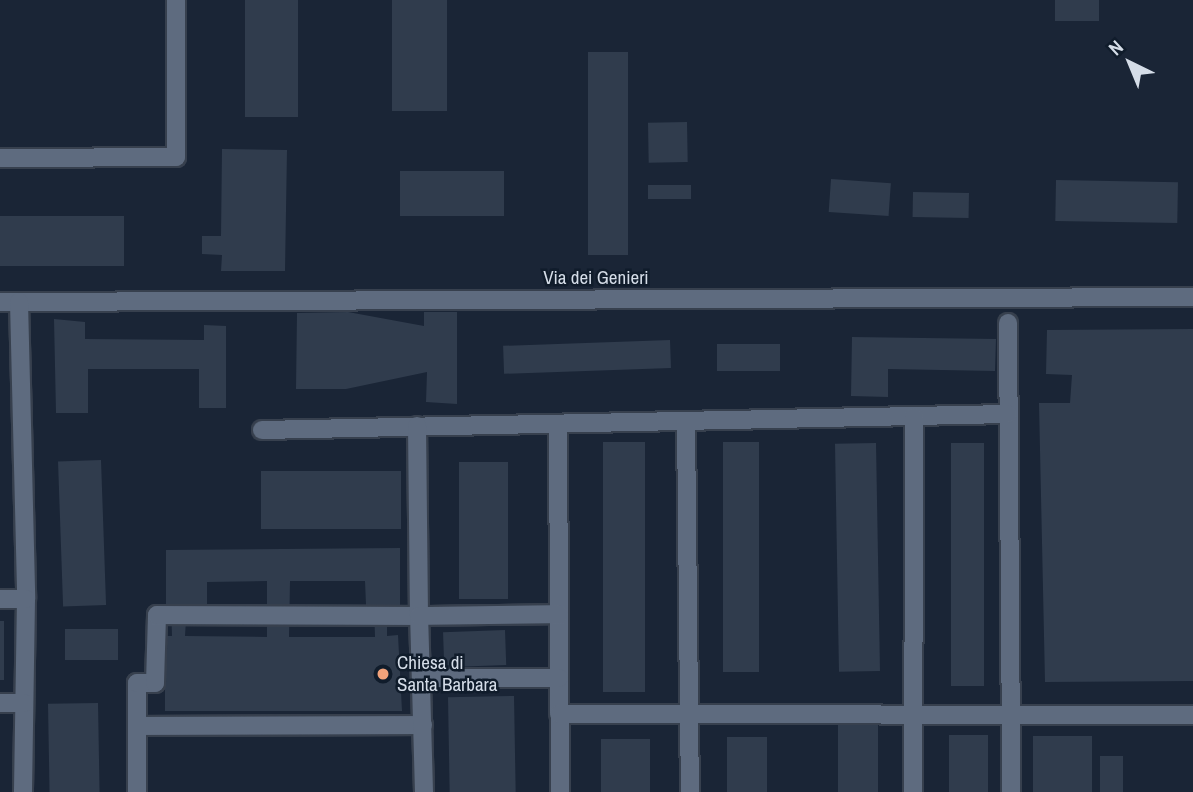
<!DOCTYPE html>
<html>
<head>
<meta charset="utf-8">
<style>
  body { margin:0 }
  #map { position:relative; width:1193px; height:792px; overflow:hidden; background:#1a2536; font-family:"Archivo Narrow",sans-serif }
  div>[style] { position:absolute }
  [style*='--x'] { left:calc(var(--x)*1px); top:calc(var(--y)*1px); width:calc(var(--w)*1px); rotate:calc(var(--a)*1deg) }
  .building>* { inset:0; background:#303c4d; transform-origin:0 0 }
  .roads { filter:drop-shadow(2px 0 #37404e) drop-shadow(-2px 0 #37404e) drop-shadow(0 2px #37404e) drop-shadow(0 -2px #37404e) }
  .minor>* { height:18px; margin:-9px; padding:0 9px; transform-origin:9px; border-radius:9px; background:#5e6b7f }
  .dots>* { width:19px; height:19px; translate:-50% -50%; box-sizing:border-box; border:4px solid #101c2b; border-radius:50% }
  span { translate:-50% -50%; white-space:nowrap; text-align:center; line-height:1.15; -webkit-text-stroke:5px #101c2b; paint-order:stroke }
  .street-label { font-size:19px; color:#d5dde8 }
  .poi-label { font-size:19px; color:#d5dde8 }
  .left { translate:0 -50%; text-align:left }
  .north { position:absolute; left:1095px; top:28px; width:70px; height:70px; -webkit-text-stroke:5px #101c2b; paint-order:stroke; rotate:317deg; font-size:19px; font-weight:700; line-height:28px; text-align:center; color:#d5dde8 }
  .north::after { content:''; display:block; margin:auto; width:24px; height:32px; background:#d5dde8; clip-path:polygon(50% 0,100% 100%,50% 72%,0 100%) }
</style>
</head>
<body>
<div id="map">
  <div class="building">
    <i style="left:245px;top:0;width:53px;height:117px"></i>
    <i style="left:392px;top:0;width:55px;height:111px"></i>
    <i style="left:1055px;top:0;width:44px;height:21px"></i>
    <i style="left:588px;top:52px;width:40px;height:203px"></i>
    <i style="left:687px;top:122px;width:40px;height:39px;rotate:89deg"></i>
    <i style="clip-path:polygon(222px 149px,287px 150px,285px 271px,221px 271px,222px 255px,202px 254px,202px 236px,221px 236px)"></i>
    <i style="left:504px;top:171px;width:45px;height:104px;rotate:90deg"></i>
    <i style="left:831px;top:179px;width:60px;height:33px;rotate:4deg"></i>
    <i style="left:1056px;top:180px;width:122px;height:41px;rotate:1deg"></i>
    <i style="left:648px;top:185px;width:43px;height:14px"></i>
    <i style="left:913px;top:192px;width:56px;height:25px;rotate:1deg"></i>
    <i style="left:0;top:216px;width:124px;height:50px"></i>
    <i style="clip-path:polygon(348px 312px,424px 326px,424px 312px,457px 312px,457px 404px,426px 402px,427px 372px,346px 389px,296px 389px,297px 313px)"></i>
    <i style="clip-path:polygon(54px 319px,85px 322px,85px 339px,204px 340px,204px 325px,226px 326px,226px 408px,199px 408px,199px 369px,88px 369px,88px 413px,56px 413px)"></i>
    <i style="clip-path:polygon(1193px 329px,1193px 681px,1045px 682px,1039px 403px,1070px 403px,1072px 375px,1046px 374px,1047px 330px)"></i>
    <i style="clip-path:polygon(852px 337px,996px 339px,995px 371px,888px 369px,888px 397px,851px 396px)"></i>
    <i style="left:670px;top:340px;width:28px;height:167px;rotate:88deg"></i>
    <i style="left:780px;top:344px;width:27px;height:63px;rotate:90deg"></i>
    <i style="left:645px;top:442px;width:250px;height:42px;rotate:90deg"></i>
    <i style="left:723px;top:442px;width:36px;height:230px"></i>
    <i style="left:876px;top:443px;width:228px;height:41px;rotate:89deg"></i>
    <i style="left:951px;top:443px;width:33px;height:243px"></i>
    <i style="left:101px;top:460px;width:145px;height:43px;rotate:88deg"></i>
    <i style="left:459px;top:462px;width:49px;height:137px"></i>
    <i style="left:261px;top:471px;width:140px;height:58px"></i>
    <i style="clip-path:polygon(evenodd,400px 548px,400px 605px,387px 605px,387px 636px,398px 635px,402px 711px,165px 711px,165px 636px,172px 636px,171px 604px,166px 604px,166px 550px,400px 548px,267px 581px,267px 637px,185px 636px,187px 604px,207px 604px,207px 582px,267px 581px,400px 548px,290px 581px,365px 581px,366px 605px,374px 605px,375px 637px,289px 637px,290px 581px)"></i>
    <i style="left:0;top:621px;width:4px;height:59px"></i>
    <i style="left:65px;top:629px;width:53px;height:31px"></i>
    <i style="left:505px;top:630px;width:35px;height:62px;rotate:88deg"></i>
    <i style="left:514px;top:696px;width:96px;height:66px;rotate:89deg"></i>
    <i style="left:98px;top:703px;width:89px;height:50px;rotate:89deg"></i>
    <i style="left:838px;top:724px;width:40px;height:68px"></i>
    <i style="left:949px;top:735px;width:39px;height:57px"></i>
    <i style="left:1033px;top:736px;width:59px;height:56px"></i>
    <i style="left:727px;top:737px;width:40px;height:55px"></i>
    <i style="left:601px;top:739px;width:49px;height:53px"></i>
    <i style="left:1100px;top:756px;width:23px;height:36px"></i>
  </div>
  <div class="roads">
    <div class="minor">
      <i style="--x:0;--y:158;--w:176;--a:-0.3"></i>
      <i style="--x:176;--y:157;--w:157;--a:-90"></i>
      <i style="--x:0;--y:302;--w:1193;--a:-0.24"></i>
      <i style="--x:19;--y:302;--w:297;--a:88.6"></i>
      <i style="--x:26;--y:599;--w:193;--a:90.9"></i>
      <i style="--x:1008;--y:323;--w:469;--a:89.6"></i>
      <i style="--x:686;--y:421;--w:371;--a:89.4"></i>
      <i style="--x:558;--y:424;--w:368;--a:89.7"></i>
      <i style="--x:262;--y:430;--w:746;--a:-1.23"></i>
      <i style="--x:0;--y:599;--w:26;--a:0"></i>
      <i style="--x:421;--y:678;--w:138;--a:0"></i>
      <i style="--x:0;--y:703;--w:24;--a:0"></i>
      <i style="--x:559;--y:714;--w:634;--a:0.09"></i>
      <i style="--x:137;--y:726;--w:286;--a:-0.2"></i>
      <i style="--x:137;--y:792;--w:109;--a:-90"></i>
      <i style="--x:137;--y:683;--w:18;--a:0"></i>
      <i style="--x:155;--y:683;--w:68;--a:-88.3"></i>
      <i style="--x:157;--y:615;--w:262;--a:0.2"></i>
      <i style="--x:419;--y:616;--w:190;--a:-90.6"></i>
      <i style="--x:424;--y:792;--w:176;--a:-91.6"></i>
      <i style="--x:419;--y:616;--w:140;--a:-0.8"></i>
      <i style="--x:913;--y:792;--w:375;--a:-89.8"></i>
    </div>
  </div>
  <div class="dots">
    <i style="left:383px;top:674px;background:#f1a27b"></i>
  </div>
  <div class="street-label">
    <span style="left:596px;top:278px">Via dei Genieri</span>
  </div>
  <div class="poi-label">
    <span class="left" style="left:397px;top:674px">Chiesa di<br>Santa Barbara</span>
  </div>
  <div class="north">N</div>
</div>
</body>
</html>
